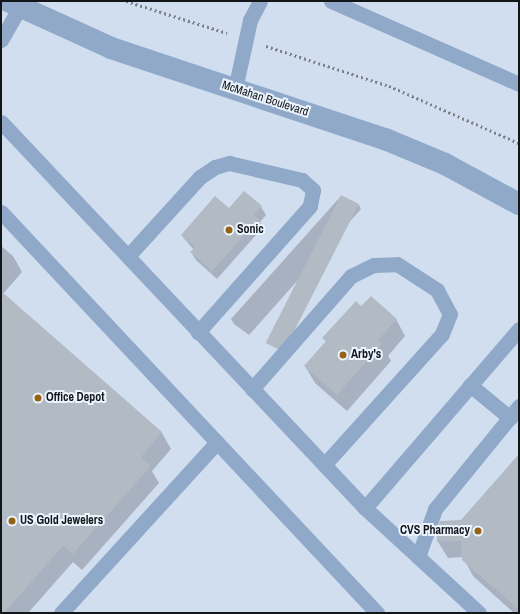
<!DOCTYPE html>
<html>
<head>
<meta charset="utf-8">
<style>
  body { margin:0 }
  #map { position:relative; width:520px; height:614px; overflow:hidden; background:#dee7f1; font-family:"Archivo Narrow",sans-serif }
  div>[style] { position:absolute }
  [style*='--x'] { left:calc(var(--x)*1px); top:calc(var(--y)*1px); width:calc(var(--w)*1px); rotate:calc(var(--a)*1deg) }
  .built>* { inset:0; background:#d1deef; transform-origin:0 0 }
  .shadow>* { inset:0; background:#0003 }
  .building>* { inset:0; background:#b2bac4; transform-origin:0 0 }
  .path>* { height:2.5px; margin-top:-1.25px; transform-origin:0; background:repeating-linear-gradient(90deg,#7c8288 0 2px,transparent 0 5px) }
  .service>* { height:15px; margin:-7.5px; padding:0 7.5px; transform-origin:7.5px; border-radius:7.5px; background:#90a9c8 }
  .tertiary>* { height:22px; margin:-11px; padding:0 11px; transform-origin:11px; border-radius:11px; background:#90a9c8 }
  .dots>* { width:11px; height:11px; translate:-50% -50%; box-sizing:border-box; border:2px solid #ebf4ff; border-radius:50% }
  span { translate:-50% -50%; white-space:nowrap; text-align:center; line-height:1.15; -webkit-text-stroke:4px #ebf4ff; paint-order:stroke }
  .street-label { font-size:12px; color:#131619 }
  .poi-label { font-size:12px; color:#131619; font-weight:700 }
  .left { translate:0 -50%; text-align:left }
  .right { translate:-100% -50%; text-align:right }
  .frame { position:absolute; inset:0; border:2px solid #131619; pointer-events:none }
</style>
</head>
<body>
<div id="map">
  <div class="built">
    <i style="left:1px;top:1px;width:518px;height:612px"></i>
  </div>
  <div class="shadow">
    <i style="clip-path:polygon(341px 196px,359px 205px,361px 209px,249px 335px,234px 324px,231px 319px)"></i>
    <i style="clip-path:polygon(261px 207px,266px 215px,260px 222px,263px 227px,217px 279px,196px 260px,191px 252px,194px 250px,182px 236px,229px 209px)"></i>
    <i style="clip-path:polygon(1px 246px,13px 256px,22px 272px,3px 294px,162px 433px,171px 449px,152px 471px,159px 483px,82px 570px,73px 562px,28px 613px,1px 613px)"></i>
    <i style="clip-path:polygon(361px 307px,396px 319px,405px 336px,388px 356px,391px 361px,347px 411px,315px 383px,305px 366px,326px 342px,324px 338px)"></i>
    <i style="clip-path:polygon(519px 456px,519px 613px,514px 613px,473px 576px,463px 557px,448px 558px,438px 542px,461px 521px)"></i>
  </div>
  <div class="building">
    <i style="clip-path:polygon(244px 191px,262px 206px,254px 215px,259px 219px,212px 271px,190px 252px,195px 247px,181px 235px,215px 196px,229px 208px)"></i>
    <i style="left:341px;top:195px;width:20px;height:166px;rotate:27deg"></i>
    <i style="clip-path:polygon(1px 291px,162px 432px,141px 457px,151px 466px,73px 554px,63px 546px,4px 613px,1px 613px)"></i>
    <i style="clip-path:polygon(371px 296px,397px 319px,378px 340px,382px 344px,337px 395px,304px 366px,326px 341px,322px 338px,356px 301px,361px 306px)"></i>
    <i style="clip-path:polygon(519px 454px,519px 610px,462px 560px,461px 541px,437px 542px,437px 531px,440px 521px,461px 520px)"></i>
  </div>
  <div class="path">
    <i style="--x:126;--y:1;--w:106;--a:17.6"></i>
    <i style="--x:266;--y:46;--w:129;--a:18"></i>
    <i style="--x:389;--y:86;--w:142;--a:23.7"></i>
  </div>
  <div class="service">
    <i style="--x:331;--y:1;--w:206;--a:23.8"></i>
    <i style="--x:1;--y:40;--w:38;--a:-60"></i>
    <i style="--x:235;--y:89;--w:71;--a:-77.7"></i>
    <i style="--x:250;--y:20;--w:21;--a:-62"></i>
    <i style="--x:1;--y:122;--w:531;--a:46.68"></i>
    <i style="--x:365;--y:508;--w:155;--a:42.6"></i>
    <i style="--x:1;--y:212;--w:550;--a:46.84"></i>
    <i style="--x:128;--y:256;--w:107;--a:-47.7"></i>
    <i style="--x:200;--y:177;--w:18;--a:-34"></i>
    <i style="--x:215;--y:167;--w:15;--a:-16"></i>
    <i style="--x:229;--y:163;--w:75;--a:13.1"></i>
    <i style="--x:302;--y:180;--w:15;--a:42"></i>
    <i style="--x:313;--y:190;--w:16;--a:101"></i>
    <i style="--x:310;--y:206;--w:169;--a:131.6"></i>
    <i style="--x:470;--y:385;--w:52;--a:39.5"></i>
    <i style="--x:252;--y:389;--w:150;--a:-48.8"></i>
    <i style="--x:351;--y:276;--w:25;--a:-26"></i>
    <i style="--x:374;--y:265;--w:23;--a:-2"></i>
    <i style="--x:397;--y:264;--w:48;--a:33"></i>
    <i style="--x:437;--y:290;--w:27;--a:62"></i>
    <i style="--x:450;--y:314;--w:22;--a:112"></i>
    <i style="--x:442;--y:334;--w:176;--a:132"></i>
    <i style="--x:365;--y:508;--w:236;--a:-49.3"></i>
    <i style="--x:418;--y:557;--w:51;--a:-70.5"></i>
    <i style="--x:435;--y:509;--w:133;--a:-50.8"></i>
    <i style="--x:61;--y:613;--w:231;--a:-47.6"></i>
  </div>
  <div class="tertiary">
    <i style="--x:8;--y:1;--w:113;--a:24.5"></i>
    <i style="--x:111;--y:48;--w:289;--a:18.4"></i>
    <i style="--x:385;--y:139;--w:65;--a:22.6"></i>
    <i style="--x:445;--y:164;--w:84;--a:28.4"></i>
  </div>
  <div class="dots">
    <i style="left:229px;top:230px;background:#946314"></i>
    <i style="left:343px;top:355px;background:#946314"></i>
    <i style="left:38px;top:398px;background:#946314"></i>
    <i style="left:12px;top:521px;background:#946314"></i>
    <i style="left:478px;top:531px;background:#946314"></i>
  </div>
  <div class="street-label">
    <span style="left:265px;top:99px;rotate:18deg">McMahan Boulevard</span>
  </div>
  <div class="poi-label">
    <span class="left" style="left:237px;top:230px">Sonic</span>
    <span class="left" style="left:351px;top:355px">Arby's</span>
    <span class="left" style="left:46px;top:398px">Office Depot</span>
    <span class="left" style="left:20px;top:521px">US Gold Jewelers</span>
    <span class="right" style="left:470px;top:531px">CVS Pharmacy</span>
  </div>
  <div class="frame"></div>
</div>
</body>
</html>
